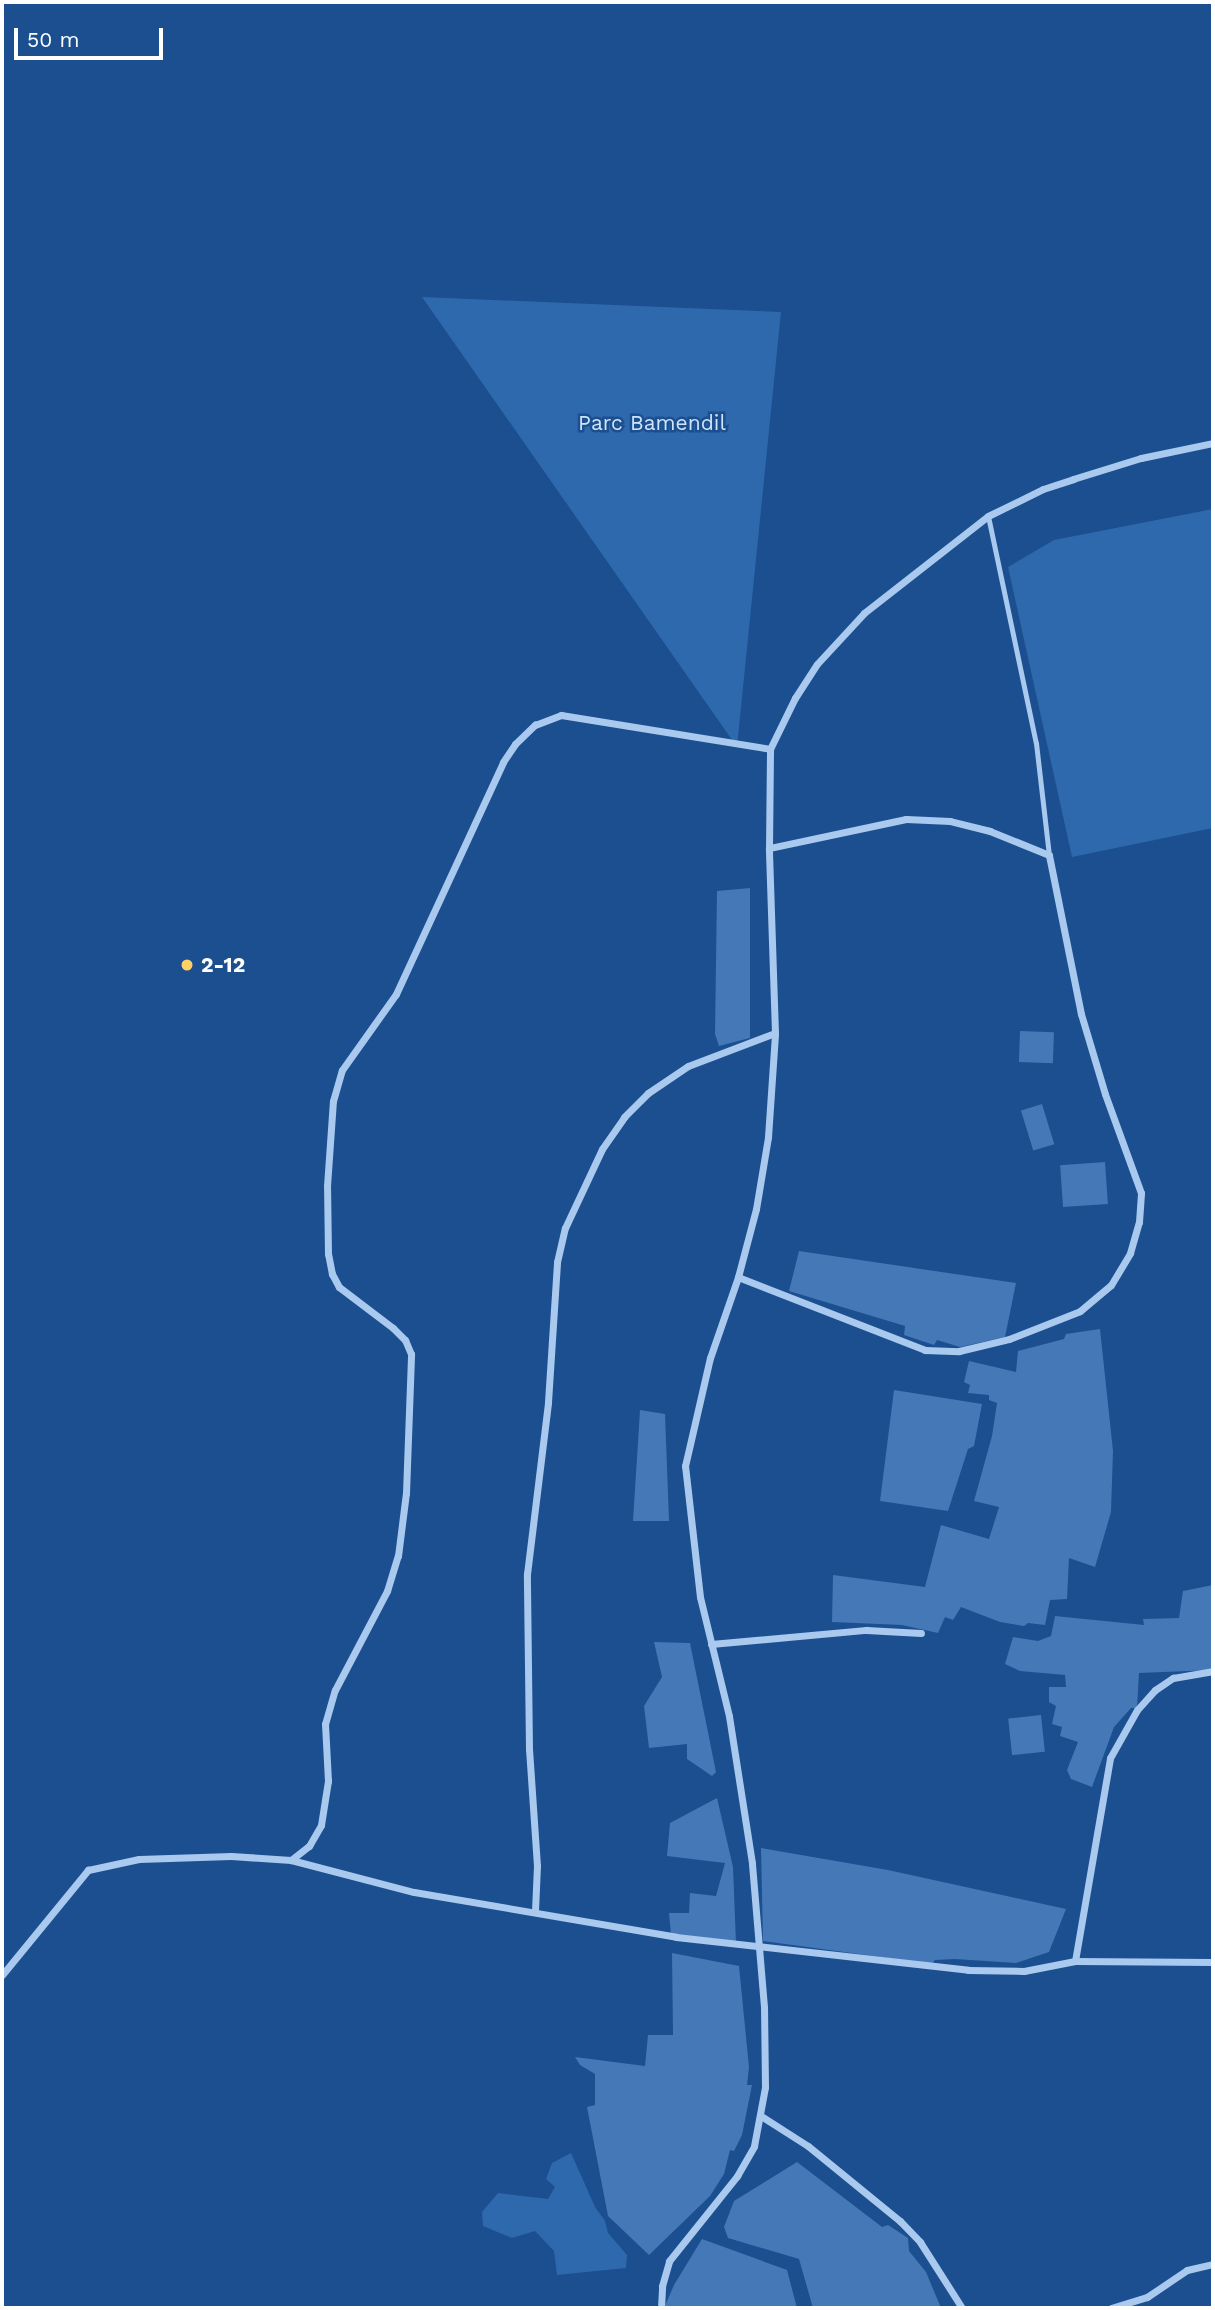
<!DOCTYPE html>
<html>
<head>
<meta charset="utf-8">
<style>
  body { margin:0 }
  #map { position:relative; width:1215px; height:2310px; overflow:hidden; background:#1b4f8f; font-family:"Work Sans",sans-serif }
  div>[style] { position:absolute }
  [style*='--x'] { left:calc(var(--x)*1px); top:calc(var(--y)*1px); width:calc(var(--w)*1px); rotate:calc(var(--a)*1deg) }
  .green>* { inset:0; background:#2e69ad }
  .building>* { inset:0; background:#4478b7; transform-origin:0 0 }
  .lane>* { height:5px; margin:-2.5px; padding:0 2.5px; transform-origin:2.5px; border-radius:2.5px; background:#a9c9ee }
  .street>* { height:7px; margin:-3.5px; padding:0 3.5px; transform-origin:3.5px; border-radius:3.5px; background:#a9c9ee }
  .dots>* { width:19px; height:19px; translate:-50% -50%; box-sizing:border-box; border:4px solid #1b4f8f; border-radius:50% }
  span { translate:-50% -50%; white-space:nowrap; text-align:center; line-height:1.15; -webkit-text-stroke:5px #1b4f8f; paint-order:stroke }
  .park-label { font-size:21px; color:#cfe3fa }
  .poi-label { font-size:21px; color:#fff; font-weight:700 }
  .left { translate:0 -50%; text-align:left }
  .frame { position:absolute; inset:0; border:4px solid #fff; pointer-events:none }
  .scale { position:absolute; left:14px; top:28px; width:149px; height:32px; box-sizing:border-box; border:4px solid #fff; border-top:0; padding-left:9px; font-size:21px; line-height:24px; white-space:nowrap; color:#fff; -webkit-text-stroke:5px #1b4f8f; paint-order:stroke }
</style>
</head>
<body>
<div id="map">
  <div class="green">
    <i style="clip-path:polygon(422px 297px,781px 312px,737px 747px)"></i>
    <i style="clip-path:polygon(1213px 509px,1213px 828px,1072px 857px,1008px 567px,1054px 540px)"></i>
    <i style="clip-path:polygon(571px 2153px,595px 2207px,605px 2221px,608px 2233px,627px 2255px,626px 2268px,557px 2275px,554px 2251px,535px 2231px,512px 2238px,483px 2226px,482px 2212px,498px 2193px,548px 2199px,555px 2187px,546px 2179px,552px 2163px)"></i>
  </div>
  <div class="building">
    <i style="clip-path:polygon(750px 888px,750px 1038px,719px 1046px,715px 1034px,717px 891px)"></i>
    <i style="left:1020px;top:1031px;width:34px;height:31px;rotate:2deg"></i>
    <i style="left:1042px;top:1104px;width:42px;height:22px;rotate:73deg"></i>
    <i style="left:1105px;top:1162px;width:42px;height:45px;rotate:86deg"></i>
    <i style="clip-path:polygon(799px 1251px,1016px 1283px,1005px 1337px,960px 1347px,937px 1340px,934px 1345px,904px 1335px,905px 1326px,789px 1291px)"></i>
    <i style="clip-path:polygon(1100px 1329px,1113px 1451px,1111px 1512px,1095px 1567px,1069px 1558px,1067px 1599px,1050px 1600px,1045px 1625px,1028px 1623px,1024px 1626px,1000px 1622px,961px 1607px,953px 1620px,945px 1617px,938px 1633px,902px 1625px,832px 1622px,833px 1575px,925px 1587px,941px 1525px,989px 1539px,999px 1507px,974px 1501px,992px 1436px,997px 1403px,989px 1400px,989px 1395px,968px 1393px,970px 1385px,964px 1382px,969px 1361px,1016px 1372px,1018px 1351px,1064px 1339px,1066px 1334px)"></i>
    <i style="clip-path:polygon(894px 1390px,982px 1404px,974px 1446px,968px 1449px,948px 1511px,880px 1501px)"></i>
    <i style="clip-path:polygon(640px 1410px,665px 1414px,669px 1521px,633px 1521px)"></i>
    <i style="clip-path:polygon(1213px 1585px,1213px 1670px,1139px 1673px,1137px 1708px,1131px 1708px,1114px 1727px,1092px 1787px,1071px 1779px,1067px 1770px,1078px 1742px,1060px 1736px,1062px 1727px,1052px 1724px,1056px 1706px,1049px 1702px,1049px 1687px,1066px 1687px,1065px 1675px,1020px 1671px,1005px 1664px,1013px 1637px,1038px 1641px,1051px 1636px,1055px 1616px,1144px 1625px,1143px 1619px,1179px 1618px,1183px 1591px)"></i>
    <i style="clip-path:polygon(654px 1642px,690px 1643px,716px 1772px,712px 1776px,687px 1759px,687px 1744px,649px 1748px,644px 1706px,662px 1677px)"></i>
    <i style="left:1041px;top:1715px;width:37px;height:33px;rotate:84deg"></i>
    <i style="clip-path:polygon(717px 1798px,733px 1867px,736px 1943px,671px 1935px,669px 1913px,689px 1913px,690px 1893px,716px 1896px,725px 1863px,667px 1856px,670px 1823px)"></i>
    <i style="clip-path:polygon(761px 1848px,888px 1870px,1066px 1909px,1049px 1952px,1016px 1963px,955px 1959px,935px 1960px,932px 1964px,763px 1941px)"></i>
    <i style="clip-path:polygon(672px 1953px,739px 1966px,749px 2067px,747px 2085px,752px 2085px,742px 2135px,734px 2151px,730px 2150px,724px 2174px,710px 2196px,649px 2255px,608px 2216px,587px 2107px,595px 2105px,595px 2074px,580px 2065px,575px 2057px,645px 2066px,648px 2035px,673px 2035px)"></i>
    <i style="clip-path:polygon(797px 2162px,882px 2227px,888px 2225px,908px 2238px,909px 2251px,926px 2272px,941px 2308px,813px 2308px,799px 2259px,728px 2238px,724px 2227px,734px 2201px)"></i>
    <i style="clip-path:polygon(702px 2239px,787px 2270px,797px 2308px,664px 2308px,674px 2285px)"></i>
  </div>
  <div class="lane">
    <i style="--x:988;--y:516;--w:232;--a:78.1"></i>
    <i style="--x:1036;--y:743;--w:113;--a:83.4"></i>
  </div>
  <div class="street">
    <i style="--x:738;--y:1277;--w:201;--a:21.3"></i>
    <i style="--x:925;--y:1350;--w:34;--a:2"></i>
    <i style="--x:959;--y:1351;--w:51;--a:-13.5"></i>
    <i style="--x:1009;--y:1339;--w:76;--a:-21.5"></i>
    <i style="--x:1080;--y:1311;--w:40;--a:-40"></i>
    <i style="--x:1111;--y:1285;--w:37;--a:-59"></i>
    <i style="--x:1130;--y:1253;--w:32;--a:-74"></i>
    <i style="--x:1139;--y:1222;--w:29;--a:-86"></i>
    <i style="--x:1141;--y:1193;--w:105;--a:-110"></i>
    <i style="--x:1105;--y:1094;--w:84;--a:-106.7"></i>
    <i style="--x:1081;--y:1014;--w:162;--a:-101.4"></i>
    <i style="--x:1049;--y:855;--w:64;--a:-157.9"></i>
    <i style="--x:990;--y:831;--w:41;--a:-166"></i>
    <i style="--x:950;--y:821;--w:44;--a:-177.4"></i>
    <i style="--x:906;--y:819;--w:140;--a:168"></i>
    <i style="--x:711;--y:1644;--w:156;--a:-5.2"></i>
    <i style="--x:866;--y:1630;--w:55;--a:3.1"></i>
    <i style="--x:291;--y:1860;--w:23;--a:-38"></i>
    <i style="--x:309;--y:1846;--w:24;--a:-60"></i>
    <i style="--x:321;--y:1825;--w:45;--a:-81"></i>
    <i style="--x:328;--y:1781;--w:57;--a:-93"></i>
    <i style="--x:325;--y:1724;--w:35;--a:-74"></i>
    <i style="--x:335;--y:1690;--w:112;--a:-62.3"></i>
    <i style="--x:387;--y:1591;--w:37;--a:-73"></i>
    <i style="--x:398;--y:1556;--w:64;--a:-82.8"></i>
    <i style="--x:406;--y:1493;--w:139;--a:-87.9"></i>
    <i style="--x:411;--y:1354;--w:15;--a:-113"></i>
    <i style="--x:405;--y:1340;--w:17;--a:-135"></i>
    <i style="--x:393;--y:1328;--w:68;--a:-142.8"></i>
    <i style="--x:339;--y:1287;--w:15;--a:-118"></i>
    <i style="--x:332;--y:1274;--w:20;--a:-101"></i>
    <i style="--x:328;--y:1254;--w:68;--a:-90.8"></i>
    <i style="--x:327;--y:1186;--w:85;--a:-86"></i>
    <i style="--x:333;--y:1101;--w:32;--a:-74"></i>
    <i style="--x:342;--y:1070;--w:93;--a:-54.6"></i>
    <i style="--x:396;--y:994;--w:255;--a:-65.2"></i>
    <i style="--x:503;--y:762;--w:22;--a:-56"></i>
    <i style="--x:515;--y:744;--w:28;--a:-44"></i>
    <i style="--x:535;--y:725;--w:28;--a:-21"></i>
    <i style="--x:561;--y:715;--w:212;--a:9.2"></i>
    <i style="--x:535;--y:1911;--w:45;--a:-87.5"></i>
    <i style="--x:537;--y:1866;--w:117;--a:-93.9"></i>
    <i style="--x:529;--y:1749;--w:175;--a:-90.7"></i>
    <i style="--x:527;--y:1574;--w:173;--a:-83"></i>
    <i style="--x:548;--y:1402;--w:140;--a:-86.3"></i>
    <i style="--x:557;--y:1262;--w:35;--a:-77"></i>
    <i style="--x:565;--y:1228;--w:87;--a:-64.9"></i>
    <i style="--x:602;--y:1149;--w:39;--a:-55"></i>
    <i style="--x:624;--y:1117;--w:34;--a:-45"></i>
    <i style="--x:648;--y:1093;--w:48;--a:-34"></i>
    <i style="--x:688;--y:1066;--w:93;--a:-20.8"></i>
    <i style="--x:1075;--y:1961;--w:206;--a:-80.2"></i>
    <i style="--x:1110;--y:1758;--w:55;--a:-60.6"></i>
    <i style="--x:1137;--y:1710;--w:27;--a:-48"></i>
    <i style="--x:1155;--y:1690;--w:22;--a:-34"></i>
    <i style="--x:1173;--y:1678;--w:41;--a:-9.9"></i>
    <i style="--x:2;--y:1975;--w:136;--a:-50.7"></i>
    <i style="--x:88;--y:1870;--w:52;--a:-12.2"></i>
    <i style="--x:139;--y:1859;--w:92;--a:-1.9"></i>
    <i style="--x:231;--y:1856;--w:60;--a:3.8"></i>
    <i style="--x:291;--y:1860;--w:127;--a:14.6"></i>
    <i style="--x:414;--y:1892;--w:266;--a:9.7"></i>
    <i style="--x:676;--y:1937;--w:294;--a:6.4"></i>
    <i style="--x:968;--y:1970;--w:56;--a:1"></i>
    <i style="--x:1024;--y:1971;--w:52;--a:-11.1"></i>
    <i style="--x:1075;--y:1961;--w:138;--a:0.4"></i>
    <i style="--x:761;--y:2116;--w:56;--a:32.6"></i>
    <i style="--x:808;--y:2146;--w:119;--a:39.2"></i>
    <i style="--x:900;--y:2221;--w:29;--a:46"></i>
    <i style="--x:920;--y:2242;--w:78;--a:57.5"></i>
    <i style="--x:661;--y:2308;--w:22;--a:-87"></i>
    <i style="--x:662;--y:2286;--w:26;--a:-74"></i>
    <i style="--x:669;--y:2261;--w:109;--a:-51.3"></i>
    <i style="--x:737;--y:2176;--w:34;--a:-60"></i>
    <i style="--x:754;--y:2146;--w:60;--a:-79.4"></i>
    <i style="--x:765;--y:2087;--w:80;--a:-90.7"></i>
    <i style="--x:764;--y:2007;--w:144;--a:-94.8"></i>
    <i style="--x:752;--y:1863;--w:149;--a:-98.9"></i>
    <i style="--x:729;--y:1716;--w:122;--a:-103.7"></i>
    <i style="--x:700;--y:1597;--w:132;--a:-96.5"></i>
    <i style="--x:685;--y:1466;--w:111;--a:-77"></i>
    <i style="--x:710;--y:1358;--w:86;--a:-70.9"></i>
    <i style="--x:738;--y:1277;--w:70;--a:-75.2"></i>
    <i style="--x:756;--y:1209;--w:73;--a:-80.5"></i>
    <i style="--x:768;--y:1137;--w:104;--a:-86.1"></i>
    <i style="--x:775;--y:1033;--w:185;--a:-91.9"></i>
    <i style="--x:769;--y:848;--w:99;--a:-89.4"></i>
    <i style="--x:770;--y:749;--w:57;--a:-63.9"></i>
    <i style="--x:795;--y:698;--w:40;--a:-57.1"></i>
    <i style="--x:817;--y:664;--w:69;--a:-47.3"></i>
    <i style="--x:864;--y:613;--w:157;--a:-38"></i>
    <i style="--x:988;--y:516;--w:61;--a:-26.1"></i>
    <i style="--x:1043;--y:489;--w:32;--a:-18"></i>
    <i style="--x:1073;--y:479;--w:71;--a:-17.2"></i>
    <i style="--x:1141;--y:458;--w:74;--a:-11.8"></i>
    <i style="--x:1111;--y:2308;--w:38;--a:-17"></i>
    <i style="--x:1147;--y:2297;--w:48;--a:-34"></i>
    <i style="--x:1187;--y:2270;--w:27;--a:-13"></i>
  </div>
  <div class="dots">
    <i style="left:187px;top:965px;background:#ffd166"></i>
  </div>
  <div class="park-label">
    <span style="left:652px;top:423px">Parc Bamendil</span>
  </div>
  <div class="poi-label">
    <span class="left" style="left:201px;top:965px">2-12</span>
  </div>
  <div class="frame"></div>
  <div class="scale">50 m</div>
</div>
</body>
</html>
